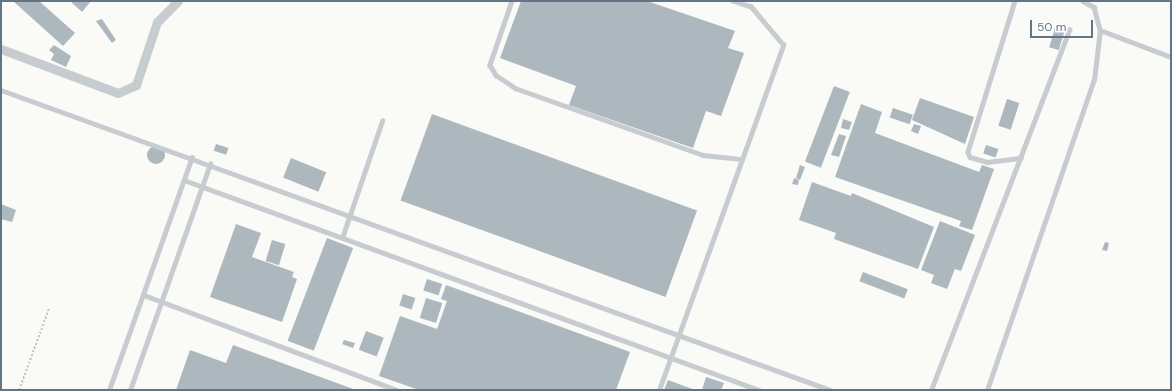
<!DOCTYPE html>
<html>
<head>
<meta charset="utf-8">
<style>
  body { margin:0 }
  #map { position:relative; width:1172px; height:391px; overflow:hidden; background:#fafaf7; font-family:"DM Sans",sans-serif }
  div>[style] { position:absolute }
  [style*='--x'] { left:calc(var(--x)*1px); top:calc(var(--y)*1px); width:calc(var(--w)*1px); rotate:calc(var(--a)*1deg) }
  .building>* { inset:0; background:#adb7be; transform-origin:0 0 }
  .round { border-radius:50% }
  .path>* { height:1.5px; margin-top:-0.75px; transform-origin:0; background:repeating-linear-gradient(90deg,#c1c4c6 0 2px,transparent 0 4px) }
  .lane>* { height:4.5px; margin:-2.25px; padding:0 2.25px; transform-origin:2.25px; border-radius:2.25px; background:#c7ccd0 }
  .street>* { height:9px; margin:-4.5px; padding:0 4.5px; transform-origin:4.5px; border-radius:4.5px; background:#c7ccd0 }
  span { translate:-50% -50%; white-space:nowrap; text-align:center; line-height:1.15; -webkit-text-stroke:4px #fff; paint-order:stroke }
  .frame { position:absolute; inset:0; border:2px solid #617586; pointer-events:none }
  .scale { position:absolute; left:1030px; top:20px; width:63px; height:18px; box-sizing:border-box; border:2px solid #617586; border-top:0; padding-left:5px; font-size:12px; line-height:14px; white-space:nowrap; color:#617586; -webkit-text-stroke:3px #fff; paint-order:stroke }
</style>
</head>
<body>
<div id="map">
  <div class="building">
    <i style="clip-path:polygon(13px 1px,39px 1px,75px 33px,63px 46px)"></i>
    <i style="clip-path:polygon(70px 1px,91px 1px,82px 12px)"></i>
    <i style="clip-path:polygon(521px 1px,647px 1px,735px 31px,728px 48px,744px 53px,721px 116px,706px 111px,693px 148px,569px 105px,576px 86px,500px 58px)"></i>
    <i style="clip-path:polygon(102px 19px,116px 40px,112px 43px,96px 21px)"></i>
    <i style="left:1055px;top:28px;width:10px;height:20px;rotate:17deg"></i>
    <i style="clip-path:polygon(54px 45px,71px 56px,66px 67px,51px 60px,54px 54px,49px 50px)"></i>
    <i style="left:834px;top:86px;width:17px;height:81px;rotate:21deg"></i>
    <i style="clip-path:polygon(920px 98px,974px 117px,965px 144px,912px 120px)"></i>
    <i style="left:1007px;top:99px;width:13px;height:28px;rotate:18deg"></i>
    <i style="clip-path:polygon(861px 104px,882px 112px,875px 133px,979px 172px,982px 165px,994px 169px,972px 230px,959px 226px,961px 221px,835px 177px)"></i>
    <i style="left:893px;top:108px;width:21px;height:10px;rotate:19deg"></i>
    <i style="left:432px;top:114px;width:282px;height:92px;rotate:20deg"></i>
    <i style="clip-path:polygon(843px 119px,852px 122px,849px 130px,841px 128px)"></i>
    <i style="clip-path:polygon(914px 124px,921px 126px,918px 134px,911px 131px)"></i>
    <i style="clip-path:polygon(839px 134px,846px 136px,839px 157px,831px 155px)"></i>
    <i style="left:216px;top:144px;width:13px;height:7px;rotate:18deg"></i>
    <i style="left:986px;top:145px;width:13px;height:9px;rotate:18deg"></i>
    <i class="round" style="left:147px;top:146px;width:18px;height:18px"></i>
    <i style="left:291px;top:158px;width:38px;height:21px;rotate:22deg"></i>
    <i style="clip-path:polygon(800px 165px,805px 167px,800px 180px,796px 178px)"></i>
    <i style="clip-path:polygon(794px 178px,799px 180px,798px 185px,792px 184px)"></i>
    <i style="clip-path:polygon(812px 182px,851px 196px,852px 193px,934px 227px,918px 269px,834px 239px,836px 233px,799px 220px)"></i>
    <i style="clip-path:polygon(1px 204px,16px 210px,12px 222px,1px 219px)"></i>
    <i style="clip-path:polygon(940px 221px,975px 235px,961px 271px,955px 269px,947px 289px,931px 283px,934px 275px,921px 270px)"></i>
    <i style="clip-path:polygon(236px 224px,261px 233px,252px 257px,294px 272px,292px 277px,297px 279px,282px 322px,210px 297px)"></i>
    <i style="left:327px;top:238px;width:28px;height:110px;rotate:21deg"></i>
    <i style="left:272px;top:240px;width:14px;height:22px;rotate:17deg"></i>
    <i style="clip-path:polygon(1105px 242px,1109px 243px,1107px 251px,1102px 250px)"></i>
    <i style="left:863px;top:272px;width:48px;height:10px;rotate:21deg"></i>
    <i style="left:427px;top:279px;width:16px;height:12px;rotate:18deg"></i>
    <i style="clip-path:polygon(446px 285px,630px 352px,616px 390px,419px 390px,379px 376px,400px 316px,437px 329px,447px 301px,441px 299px)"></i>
    <i style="left:403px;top:294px;width:13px;height:12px;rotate:18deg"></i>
    <i style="left:426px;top:298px;width:17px;height:21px;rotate:17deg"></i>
    <i style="left:366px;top:331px;width:19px;height:20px;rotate:21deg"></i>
    <i style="clip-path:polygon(344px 340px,355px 343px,353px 348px,342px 344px)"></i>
    <i style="clip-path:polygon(233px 345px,356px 390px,176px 390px,190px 350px,226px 363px)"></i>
    <i style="clip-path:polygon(706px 377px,724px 383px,721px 390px,702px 390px)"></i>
    <i style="clip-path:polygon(668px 380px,695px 390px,664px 390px)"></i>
  </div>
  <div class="path">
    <i style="--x:19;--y:390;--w:87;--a:-69.9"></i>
  </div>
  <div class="lane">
    <i style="--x:512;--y:1;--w:68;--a:109"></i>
    <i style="--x:490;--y:65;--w:12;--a:59"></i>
    <i style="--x:496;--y:75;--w:23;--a:34"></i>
    <i style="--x:515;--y:88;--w:200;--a:19.6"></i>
    <i style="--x:703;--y:155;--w:39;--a:6"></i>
    <i style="--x:1015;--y:1;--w:158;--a:107.3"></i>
    <i style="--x:968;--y:152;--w:5;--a:68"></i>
    <i style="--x:970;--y:157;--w:18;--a:16"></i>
    <i style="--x:987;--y:162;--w:34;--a:-7"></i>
    <i style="--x:1083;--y:1;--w:13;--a:29"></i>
    <i style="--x:1094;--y:7;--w:24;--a:75"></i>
    <i style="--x:1100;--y:30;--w:76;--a:20.8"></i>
    <i style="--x:1;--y:90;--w:882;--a:19.89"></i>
    <i style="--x:184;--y:180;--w:612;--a:20.06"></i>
    <i style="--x:342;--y:238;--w:124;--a:-71.1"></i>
    <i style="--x:144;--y:295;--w:270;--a:20.6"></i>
    <i style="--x:109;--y:390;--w:247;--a:-70.4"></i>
    <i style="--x:130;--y:390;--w:240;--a:-70.5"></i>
    <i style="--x:659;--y:390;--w:367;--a:-70.2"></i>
    <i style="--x:783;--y:45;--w:50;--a:-130.1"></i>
    <i style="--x:751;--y:7;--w:19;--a:-162"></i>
    <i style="--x:931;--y:390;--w:386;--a:-69"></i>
    <i style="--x:987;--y:390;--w:328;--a:-71"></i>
    <i style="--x:1094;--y:80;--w:50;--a:-83.2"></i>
  </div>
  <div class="street">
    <i style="--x:1;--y:49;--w:125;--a:20.6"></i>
    <i style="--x:118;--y:93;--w:20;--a:-24"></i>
    <i style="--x:136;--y:85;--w:66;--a:-71.6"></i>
    <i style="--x:157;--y:22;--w:30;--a:-45"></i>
  </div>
  <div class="frame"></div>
  <div class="scale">50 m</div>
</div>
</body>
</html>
